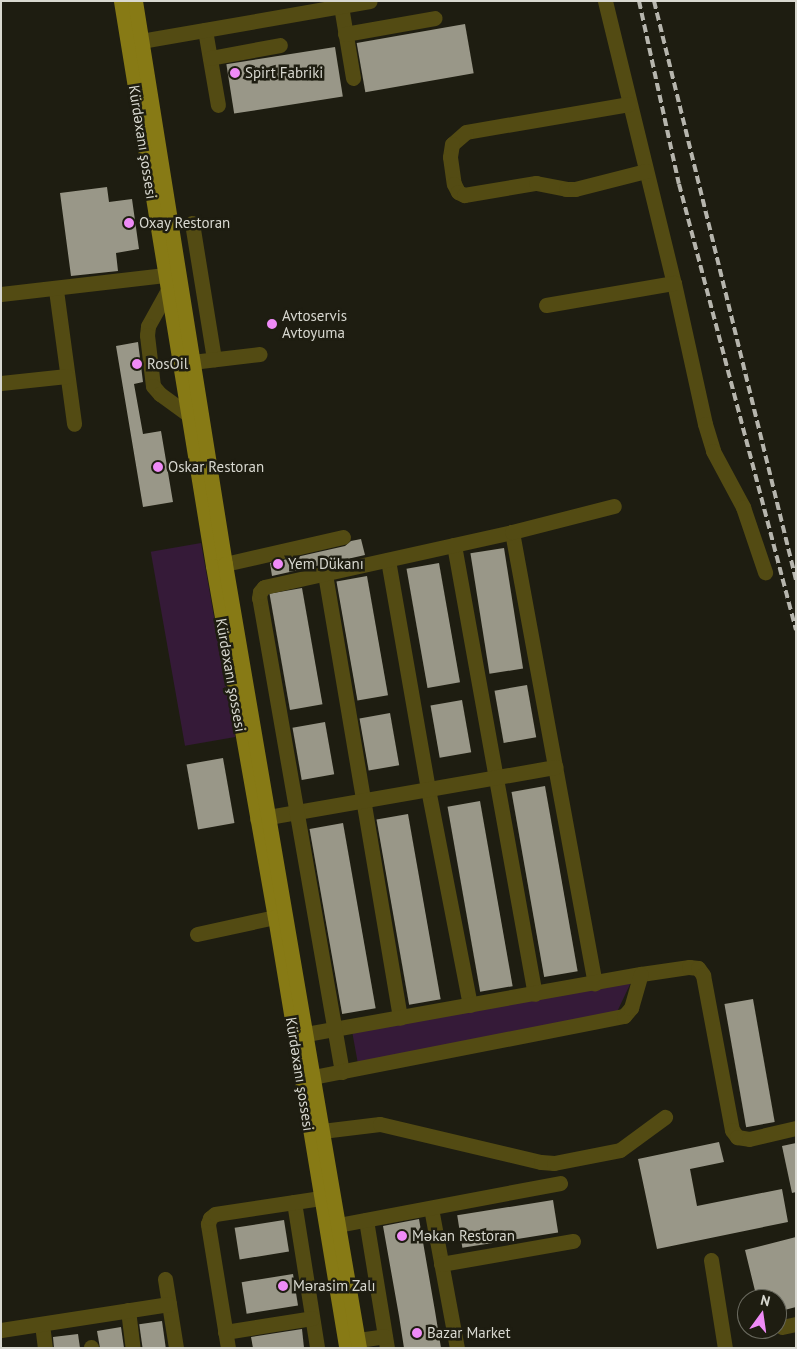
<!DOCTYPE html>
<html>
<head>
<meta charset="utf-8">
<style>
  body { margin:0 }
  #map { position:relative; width:797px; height:1349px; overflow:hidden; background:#1e1d11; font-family:"PT Sans",sans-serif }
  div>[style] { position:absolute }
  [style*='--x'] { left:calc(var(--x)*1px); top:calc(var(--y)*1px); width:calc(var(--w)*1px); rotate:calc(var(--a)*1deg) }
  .green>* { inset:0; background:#351a38; transform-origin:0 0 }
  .building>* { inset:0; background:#999788; transform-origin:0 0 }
  .minor>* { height:15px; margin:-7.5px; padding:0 7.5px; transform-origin:7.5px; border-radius:7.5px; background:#534b13 }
  .major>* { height:15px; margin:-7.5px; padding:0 7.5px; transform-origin:7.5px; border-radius:7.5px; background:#877a15 }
  .rail>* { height:4px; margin-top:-2px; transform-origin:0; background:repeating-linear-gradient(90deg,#b6b5ad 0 8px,transparent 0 12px) }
  .dots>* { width:14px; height:14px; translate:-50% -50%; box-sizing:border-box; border:2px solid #1e1d11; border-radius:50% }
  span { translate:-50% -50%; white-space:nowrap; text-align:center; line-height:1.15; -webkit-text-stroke:5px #1e1d11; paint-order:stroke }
  .poi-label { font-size:15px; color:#d8d8d0 }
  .left { translate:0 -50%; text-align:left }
  .street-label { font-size:15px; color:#d8d8d0 }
  .frame { position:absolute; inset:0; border:2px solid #d8d8d0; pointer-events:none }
  .north { position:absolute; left:737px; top:1289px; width:50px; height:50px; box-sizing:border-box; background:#1e1d11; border:1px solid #68685d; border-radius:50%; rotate:14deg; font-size:14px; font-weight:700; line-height:20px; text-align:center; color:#d8d8d0 }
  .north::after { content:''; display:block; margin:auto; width:18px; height:22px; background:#ef8bf7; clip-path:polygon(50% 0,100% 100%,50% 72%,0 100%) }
</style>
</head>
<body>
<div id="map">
  <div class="green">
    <i style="left:201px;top:543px;width:197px;height:51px;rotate:80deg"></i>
    <i style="clip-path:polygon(632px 980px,617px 1012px,358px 1064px,352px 1031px)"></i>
  </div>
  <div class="building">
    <i style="left:465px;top:24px;width:50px;height:110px;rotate:80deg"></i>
    <i style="left:335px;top:47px;width:50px;height:110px;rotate:81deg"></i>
    <i style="clip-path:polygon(107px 187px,109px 202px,132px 199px,139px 249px,116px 253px,118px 271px,71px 276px,60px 193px)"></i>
    <i style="clip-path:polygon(138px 342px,143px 382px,134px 384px,143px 434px,161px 431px,173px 502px,143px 507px,116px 346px)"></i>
    <i style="clip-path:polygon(361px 539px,365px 555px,272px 576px,270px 563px,345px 546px,351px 541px)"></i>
    <i style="left:504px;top:548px;width:122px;height:34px;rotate:81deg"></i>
    <i style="left:439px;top:563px;width:121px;height:33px;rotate:80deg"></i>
    <i style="left:367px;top:576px;width:121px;height:31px;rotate:80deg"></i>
    <i style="left:302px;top:588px;width:118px;height:33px;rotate:80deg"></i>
    <i style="left:527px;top:685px;width:53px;height:33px;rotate:80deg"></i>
    <i style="left:462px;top:700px;width:53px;height:32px;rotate:80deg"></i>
    <i style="left:390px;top:713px;width:53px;height:31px;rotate:80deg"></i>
    <i style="left:325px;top:722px;width:53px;height:33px;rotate:80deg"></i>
    <i style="left:223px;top:758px;width:66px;height:37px;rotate:80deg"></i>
    <i style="left:545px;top:786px;width:188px;height:34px;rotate:80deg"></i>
    <i style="left:480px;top:801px;width:188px;height:33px;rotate:80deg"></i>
    <i style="left:408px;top:814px;width:188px;height:32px;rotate:80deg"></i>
    <i style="left:343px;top:823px;width:188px;height:34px;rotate:80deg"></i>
    <i style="left:753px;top:999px;width:125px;height:29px;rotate:80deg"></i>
    <i style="clip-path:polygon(719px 1142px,724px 1162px,690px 1169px,697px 1206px,782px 1189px,788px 1222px,657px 1249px,638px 1159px)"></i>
    <i style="clip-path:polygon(796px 1143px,796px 1192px,792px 1193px,782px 1146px)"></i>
    <i style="left:553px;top:1200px;width:33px;height:97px;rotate:81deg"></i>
    <i style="clip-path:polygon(419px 1219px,435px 1311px,441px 1348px,404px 1348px,399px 1316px,383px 1226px)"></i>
    <i style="left:284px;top:1220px;width:32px;height:50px;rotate:81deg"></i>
    <i style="clip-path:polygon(796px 1237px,796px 1307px,777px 1312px,777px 1299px,757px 1299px,745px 1250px)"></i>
    <i style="left:293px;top:1274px;width:32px;height:52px;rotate:81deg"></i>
    <i style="left:162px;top:1321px;width:27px;height:23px;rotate:82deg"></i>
    <i style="clip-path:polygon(121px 1327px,124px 1348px,100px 1348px,97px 1331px)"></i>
    <i style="clip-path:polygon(302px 1329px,304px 1348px,253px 1348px,251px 1337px)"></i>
    <i style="clip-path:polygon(78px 1334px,80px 1348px,54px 1348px,53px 1337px)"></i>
  </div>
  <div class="minor">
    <i style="--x:605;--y:1;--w:290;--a:76.3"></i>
    <i style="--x:674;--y:283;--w:144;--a:77.6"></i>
    <i style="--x:705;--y:424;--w:28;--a:73"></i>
    <i style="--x:713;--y:451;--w:64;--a:61.8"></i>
    <i style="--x:743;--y:507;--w:69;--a:71.3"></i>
    <i style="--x:341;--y:6;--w:73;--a:80.5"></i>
    <i style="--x:205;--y:30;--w:76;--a:80.2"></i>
    <i style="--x:345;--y:34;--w:91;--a:-10.1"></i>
    <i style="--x:141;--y:41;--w:232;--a:-9.9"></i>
    <i style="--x:210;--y:58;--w:71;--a:-10.5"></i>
    <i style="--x:629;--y:104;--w:165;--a:170.3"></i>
    <i style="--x:466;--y:132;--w:18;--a:139"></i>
    <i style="--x:452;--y:144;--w:13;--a:99"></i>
    <i style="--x:450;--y:157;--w:27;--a:82"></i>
    <i style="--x:454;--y:184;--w:9;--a:63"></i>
    <i style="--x:458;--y:192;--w:7;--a:27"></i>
    <i style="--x:464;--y:195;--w:73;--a:-9.5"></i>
    <i style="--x:536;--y:183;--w:31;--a:11"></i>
    <i style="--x:566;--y:189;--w:9;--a:0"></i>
    <i style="--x:575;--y:189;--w:73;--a:-14.2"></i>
    <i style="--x:192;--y:223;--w:138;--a:80.8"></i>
    <i style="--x:175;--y:289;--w:7;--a:172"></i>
    <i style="--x:168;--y:290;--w:41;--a:119.1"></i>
    <i style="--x:148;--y:326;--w:9;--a:96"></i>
    <i style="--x:147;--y:335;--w:51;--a:83.3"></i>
    <i style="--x:153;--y:386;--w:11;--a:49"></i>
    <i style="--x:160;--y:394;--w:34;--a:36"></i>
    <i style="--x:56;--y:290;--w:135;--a:82.3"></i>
    <i style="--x:1;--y:294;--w:165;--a:-6.6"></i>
    <i style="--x:546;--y:305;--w:130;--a:-9.8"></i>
    <i style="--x:192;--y:362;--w:68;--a:-6.7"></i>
    <i style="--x:1;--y:383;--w:66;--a:-6.1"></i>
    <i style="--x:512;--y:532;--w:459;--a:79.6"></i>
    <i style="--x:454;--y:545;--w:456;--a:79.8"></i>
    <i style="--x:388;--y:560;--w:232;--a:80.1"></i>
    <i style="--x:428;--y:789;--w:220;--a:79"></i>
    <i style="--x:225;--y:564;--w:121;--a:-12.9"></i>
    <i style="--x:325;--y:574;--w:450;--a:80.4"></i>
    <i style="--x:257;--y:819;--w:303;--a:-9.9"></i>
    <i style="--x:197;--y:934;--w:80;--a:-12.3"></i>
    <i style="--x:306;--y:1034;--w:340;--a:-10.2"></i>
    <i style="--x:641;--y:974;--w:49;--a:-8.3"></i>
    <i style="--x:689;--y:967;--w:9;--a:6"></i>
    <i style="--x:698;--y:968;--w:9;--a:54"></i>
    <i style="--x:703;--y:975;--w:158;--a:79.4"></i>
    <i style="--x:732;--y:1130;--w:9;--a:54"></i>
    <i style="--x:737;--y:1137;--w:12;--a:9"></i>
    <i style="--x:749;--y:1139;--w:48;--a:-13.2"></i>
    <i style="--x:342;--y:1072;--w:481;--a:-99.9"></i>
    <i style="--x:259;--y:598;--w:6;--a:-81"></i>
    <i style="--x:260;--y:592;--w:6;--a:-51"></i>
    <i style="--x:264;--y:587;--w:254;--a:-12.5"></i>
    <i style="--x:512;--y:532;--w:105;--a:-14.3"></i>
    <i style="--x:313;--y:1077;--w:317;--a:-11.1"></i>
    <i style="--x:624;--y:1016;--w:11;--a:-49"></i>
    <i style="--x:631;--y:1008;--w:35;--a:-74"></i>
    <i style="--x:322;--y:1131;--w:58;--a:-6.9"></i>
    <i style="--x:380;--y:1124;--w:165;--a:13.3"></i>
    <i style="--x:541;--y:1162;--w:13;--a:4"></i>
    <i style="--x:554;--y:1163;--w:67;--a:-11.1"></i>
    <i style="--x:620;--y:1150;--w:56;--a:-36.3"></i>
    <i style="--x:294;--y:1202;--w:148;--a:81"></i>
    <i style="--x:431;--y:1208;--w:142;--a:79.5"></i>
    <i style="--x:366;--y:1220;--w:130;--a:80.7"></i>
    <i style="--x:338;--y:1225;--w:226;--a:-10.7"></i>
    <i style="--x:711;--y:1260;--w:89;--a:81"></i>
    <i style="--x:441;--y:1264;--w:134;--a:-9.9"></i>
    <i style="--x:165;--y:1279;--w:70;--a:80.9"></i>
    <i style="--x:128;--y:1310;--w:38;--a:83"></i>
    <i style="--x:42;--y:1324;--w:24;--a:83"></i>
    <i style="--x:782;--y:1327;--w:14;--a:-12"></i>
    <i style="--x:1;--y:1330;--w:170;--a:-8.8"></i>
    <i style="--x:225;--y:1332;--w:88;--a:-9.1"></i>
    <i style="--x:358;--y:1340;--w:27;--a:-8"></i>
    <i style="--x:91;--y:1347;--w:1;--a:90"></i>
    <i style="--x:228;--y:1348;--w:126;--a:-99.2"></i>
    <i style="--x:208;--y:1224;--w:6;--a:-72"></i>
    <i style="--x:210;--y:1218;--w:6;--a:-39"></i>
    <i style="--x:215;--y:1214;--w:107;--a:-8.6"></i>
  </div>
  <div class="major">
    <i style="--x:121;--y:1;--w:572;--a:80.75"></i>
    <i style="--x:213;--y:566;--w:356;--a:80"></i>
    <i style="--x:275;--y:917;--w:437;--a:80.6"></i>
    <i style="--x:135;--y:1;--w:570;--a:80.92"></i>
    <i style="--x:225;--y:564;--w:795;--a:80.3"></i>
  </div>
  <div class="rail">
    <i style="--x:639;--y:1;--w:187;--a:77.7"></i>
    <i style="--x:679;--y:184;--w:461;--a:75.3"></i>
    <i style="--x:654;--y:1;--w:596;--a:76.22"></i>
  </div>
  <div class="dots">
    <i style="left:235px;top:73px;background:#ef8bf7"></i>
    <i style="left:129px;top:223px;background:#ef8bf7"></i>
    <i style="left:272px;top:324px;background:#ef8bf7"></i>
    <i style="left:137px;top:364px;background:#ef8bf7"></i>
    <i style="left:158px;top:467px;background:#ef8bf7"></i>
    <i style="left:278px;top:564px;background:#ef8bf7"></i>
    <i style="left:402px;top:1236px;background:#ef8bf7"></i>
    <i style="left:283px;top:1286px;background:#ef8bf7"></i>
    <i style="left:417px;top:1333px;background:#ef8bf7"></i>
  </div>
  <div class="poi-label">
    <span class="left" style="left:245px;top:73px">Spirt Fabriki</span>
    <span class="left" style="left:139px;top:223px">Oxay Restoran</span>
    <span class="left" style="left:282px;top:324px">Avtoservis<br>Avtoyuma</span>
    <span class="left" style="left:147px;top:364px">RosOil</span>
    <span class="left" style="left:168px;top:467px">Oskar Restoran</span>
    <span class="left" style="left:288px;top:564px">Yem Dükanı</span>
    <span class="left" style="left:412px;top:1236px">Məkan Restoran</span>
    <span class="left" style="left:293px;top:1286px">Mərasim Zalı</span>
    <span class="left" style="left:427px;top:1333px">Bazar Market</span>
  </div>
  <div class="street-label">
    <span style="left:143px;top:142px;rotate:81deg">Kürdəxanı şossesi</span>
    <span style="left:231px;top:675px;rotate:80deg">Kürdəxanı şossesi</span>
    <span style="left:300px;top:1074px;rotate:81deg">Kürdəxanı şossesi</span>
  </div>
  <div class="frame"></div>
  <div class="north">N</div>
</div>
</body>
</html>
